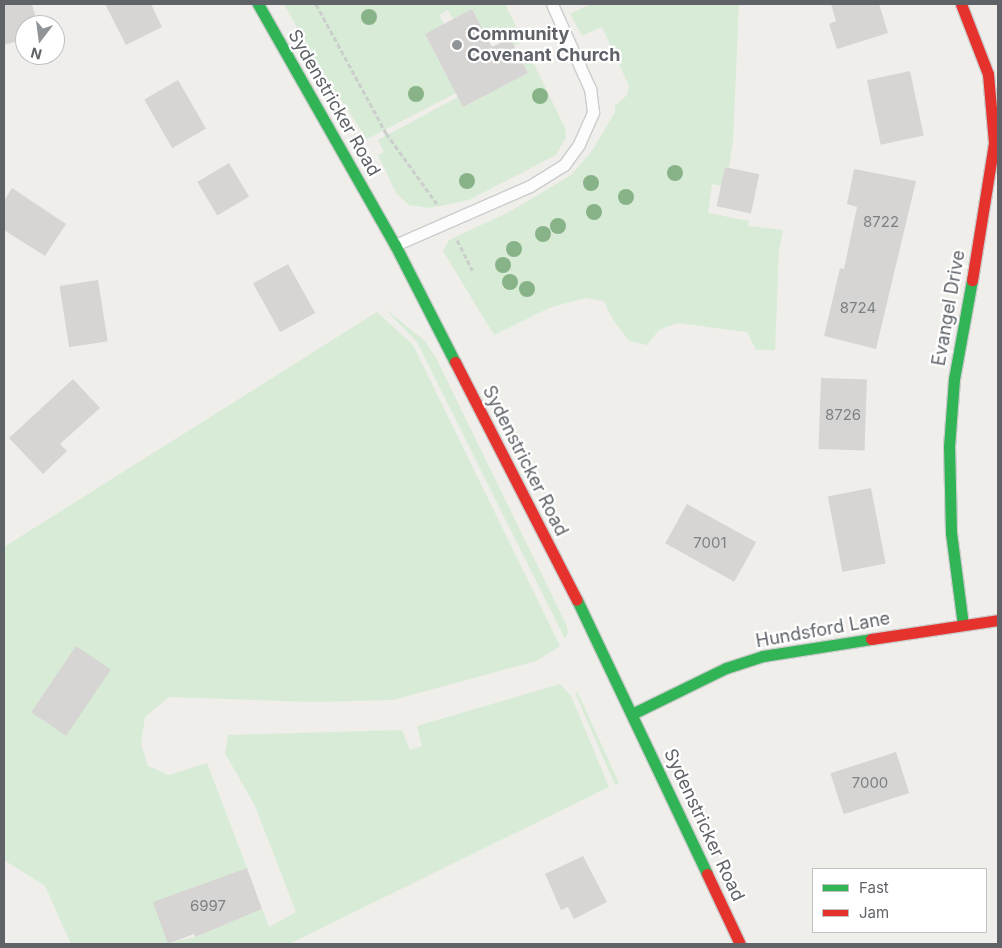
<!DOCTYPE html>
<html>
<head>
<meta charset="utf-8">
<style>
  body { margin:0 }
  #map { position:relative; width:1002px; height:948px; overflow:hidden; background:#efeeea; font-family:Inter,sans-serif }
  div>[style] { position:absolute }
  [style*='--x'] { left:calc(var(--x)*1px); top:calc(var(--y)*1px); width:calc(var(--w)*1px); rotate:calc(var(--a)*1deg) }
  .green>* { inset:0; background:#d8ebd6 }
  .building>* { inset:0; background:#d6d5d3; transform-origin:0 0 }
  .path>* { height:3px; margin-top:-1.5px; transform-origin:0; background:repeating-linear-gradient(90deg,#cacfcc 0 5px,transparent 0 7.5px) }
  .roads { filter:drop-shadow(1px 0 #cbcccc) drop-shadow(-1px 0 #cbcccc) drop-shadow(0 1px #cbcccc) drop-shadow(0 -1px #cbcccc) }
  .lane>* { height:11px; margin:-5.5px; padding:0 5.5px; transform-origin:5.5px; border-radius:5.5px; background:#fdfcfc }
  .fast>* { height:11px; margin:-5.5px; padding:0 5.5px; transform-origin:5.5px; border-radius:5.5px; background:#30b455 }
  .jam>* { height:11px; margin:-5.5px; padding:0 5.5px; transform-origin:5.5px; border-radius:5.5px; background:#e5322d }
  .trees>* { width:16px; height:16px; margin:-8px; border-radius:50%; background:#88b388 }
  .dots>* { width:14px; height:14px; translate:-50% -50%; box-sizing:border-box; border:2px solid #fff; border-radius:50% }
  span { translate:-50% -50%; white-space:nowrap; text-align:center; line-height:1.15; -webkit-text-stroke:4.5px #fff; paint-order:stroke }
  .number-label { font-size:15px; color:#7e8184 }
  .number-label span { -webkit-text-stroke-width:0 }
  .poi-label { font-size:18px; color:#5f6368; font-weight:700 }
  .left { translate:0 -50%; text-align:left }
  .street-label { font-size:18px; color:#5f6368 }
  .frame { position:absolute; inset:0; border:5px solid #5f6368; pointer-events:none }
  .legend { position:absolute; left:812px; top:868px; width:175px; height:65px; box-sizing:border-box; background:#fff; border:1px solid #bfc1c3; margin:0; padding:6px 9px; list-style:none; font-size:15px; color:#5f6368 }
  .legend li { display:flex; align-items:center; gap:10px; height:25px }
  .legend b { width:25px; border:1px solid #bfc1c3 }
  .north { position:absolute; left:15px; top:15px; width:50px; height:50px; box-sizing:border-box; background:#fff; border:1px solid #bfc1c3; border-radius:50%; rotate:195deg; font-size:14px; font-weight:700; line-height:20px; text-align:center; color:#5f6368 }
  .north::after { content:''; display:block; margin:auto; width:18px; height:22px; background:#919496; clip-path:polygon(50% 0,100% 100%,50% 72%,0 100%) }
</style>
</head>
<body>
<div id="map">
  <div class="green">
    <i style="clip-path:polygon(284px 4px,505px 4px,523px 41px,514px 46px,510px 39px,502px 42px,499px 37px,489px 41px,472px 9px,453px 19px,448px 10px,439px 15px,444px 24px,425px 34px,456px 93px,367px 139px,317px 64px)"></i>
    <i style="clip-path:polygon(591px 4px,739px 4px,733px 141px,729px 167px,725px 167px,722px 186px,712px 184px,708px 213px,749px 221px,748px 226px,783px 230px,779px 250px,775px 350px,756px 350px,747px 332px,677px 323px,659px 330px,647px 345px,629px 341px,612px 318px,604px 301px,585px 298px,549px 308px,494px 335px,443px 251px,449px 240px,511px 211px,571px 175px,592px 151px,615px 112px,615px 106px,627px 95px,629px 86px,602px 27px,582px 36px,570px 14px)"></i>
    <i style="clip-path:polygon(530px 56px,565px 128px,566px 137px,556px 155px,469px 200px,430px 208px,409px 205px,396px 193px,378px 155px,384px 152px,378px 140px,458px 97px,463px 107px,528px 73px,522px 60px)"></i>
    <i style="clip-path:polygon(384px 308px,425px 341px,436px 358px,566px 624px,568px 632px,565px 639px,417px 342px)"></i>
    <i style="clip-path:polygon(377px 312px,413px 345px,560px 646px,536px 661px,393px 700px,311px 702px,169px 697px,145px 717px,141px 744px,148px 766px,169px 775px,207px 763px,247px 868px,154px 902px,169px 943px,195px 937px,262px 909px,269px 927px,296px 912px,255px 806px,225px 753px,228px 735px,402px 730px,410px 750px,422px 746px,417px 726px,560px 684px,571px 696px,609px 787px,289px 944px,71px 944px,45px 886px,4px 860px,4px 547px)"></i>
    <i style="clip-path:polygon(577px 691px,619px 783px,615px 785px,576px 695px)"></i>
  </div>
  <div class="building">
    <i style="clip-path:polygon(4px 4px,32px 4px,38px 25px,25px 25px,25px 39px,4px 45px)"></i>
    <i style="clip-path:polygon(105px 4px,151px 4px,162px 27px,126px 45px)"></i>
    <i style="clip-path:polygon(831px 4px,879px 4px,888px 33px,837px 49px,829px 24px,836px 21px)"></i>
    <i style="clip-path:polygon(472px 9px,492px 47px,510px 38px,528px 73px,463px 107px,425px 34px)"></i>
    <i style="left:910px;top:71px;width:66px;height:44px;rotate:78deg"></i>
    <i style="left:178px;top:80px;width:56px;height:39px;rotate:60deg"></i>
    <i style="left:229px;top:163px;width:39px;height:37px;rotate:59deg"></i>
    <i style="left:725px;top:167px;width:35px;height:40px;rotate:12deg"></i>
    <i style="clip-path:polygon(854px 169px,916px 181px,876px 349px,824px 336px,840px 268px,844px 269px,857px 207px,847px 204px)"></i>
    <i style="clip-path:polygon(12px 188px,66px 224px,45px 256px,4px 230px,4px 201px)"></i>
    <i style="left:288px;top:264px;width:56px;height:40px;rotate:61deg"></i>
    <i style="left:98px;top:280px;width:62px;height:39px;rotate:81deg"></i>
    <i style="left:821px;top:378px;width:46px;height:71px;rotate:2deg"></i>
    <i style="clip-path:polygon(73px 379px,100px 408px,60px 444px,67px 451px,43px 474px,9px 438px)"></i>
    <i style="left:871px;top:488px;width:77px;height:44px;rotate:79deg"></i>
    <i style="left:687px;top:504px;width:79px;height:45px;rotate:29deg"></i>
    <i style="left:76px;top:646px;width:42px;height:80px;rotate:34deg"></i>
    <i style="left:896px;top:752px;width:43px;height:69px;rotate:72deg"></i>
    <i style="clip-path:polygon(583px 856px,607px 902px,574px 919px,568px 907px,561px 910px,545px 874px)"></i>
    <i style="clip-path:polygon(247px 868px,262px 909px,195px 937px,194px 934px,168px 944px,153px 902px)"></i>
  </div>
  <div class="path">
    <i style="--x:316;--y:4;--w:147;--a:61.5"></i>
    <i style="--x:386;--y:133;--w:87;--a:54.3"></i>
    <i style="--x:457;--y:240;--w:34;--a:63"></i>
  </div>
  <div class="roads">
    <div class="lane">
      <i style="--x:395;--y:245;--w:147;--a:-23.6"></i>
      <i style="--x:530;--y:186;--w:40;--a:-32"></i>
      <i style="--x:564;--y:165;--w:26;--a:-54"></i>
      <i style="--x:579;--y:144;--w:35;--a:-66"></i>
      <i style="--x:593;--y:112;--w:23;--a:-97"></i>
      <i style="--x:590;--y:89;--w:93;--a:-114.1"></i>
    </div>
    <div class="fast">
      <i style="--x:258;--y:4;--w:277;--a:60.4"></i>
      <i style="--x:395;--y:245;--w:131;--a:62.9"></i>
      <i style="--x:577;--y:600;--w:303;--a:64.6"></i>
      <i style="--x:963;--y:625;--w:94;--a:-97.4"></i>
      <i style="--x:951;--y:532;--w:85;--a:-91.3"></i>
      <i style="--x:949;--y:447;--w:68;--a:-85.8"></i>
      <i style="--x:954;--y:379;--w:101;--a:-79.7"></i>
      <i style="--x:634;--y:713;--w:102;--a:-26.1"></i>
      <i style="--x:726;--y:668;--w:39;--a:-18"></i>
      <i style="--x:763;--y:656;--w:109;--a:-8.9"></i>
    </div>
    <div class="jam">
      <i style="--x:961;--y:4;--w:75;--a:68.9"></i>
      <i style="--x:988;--y:74;--w:69;--a:85"></i>
      <i style="--x:994;--y:143;--w:139;--a:99.1"></i>
      <i style="--x:455;--y:362;--w:267;--a:62.9"></i>
      <i style="--x:871;--y:639;--w:128;--a:-8.5"></i>
      <i style="--x:707;--y:874;--w:77;--a:64.8"></i>
    </div>
  </div>
  <div class="trees">
    <i style="left:369px;top:17px"></i>
    <i style="left:416px;top:94px"></i>
    <i style="left:540px;top:96px"></i>
    <i style="left:675px;top:173px"></i>
    <i style="left:467px;top:181px"></i>
    <i style="left:591px;top:183px"></i>
    <i style="left:626px;top:197px"></i>
    <i style="left:594px;top:212px"></i>
    <i style="left:558px;top:226px"></i>
    <i style="left:543px;top:234px"></i>
    <i style="left:514px;top:249px"></i>
    <i style="left:503px;top:265px"></i>
    <i style="left:510px;top:282px"></i>
    <i style="left:527px;top:289px"></i>
  </div>
  <div class="dots">
    <i style="left:457px;top:45px;background:#919496"></i>
  </div>
  <div class="number-label">
    <span style="left:881px;top:222px">8722</span>
    <span style="left:858px;top:308px">8724</span>
    <span style="left:843px;top:415px">8726</span>
    <span style="left:710px;top:543px">7001</span>
    <span style="left:870px;top:783px">7000</span>
    <span style="left:208px;top:906px">6997</span>
  </div>
  <div class="poi-label">
    <span class="left" style="left:467px;top:45px">Community<br>Covenant Church</span>
  </div>
  <div class="street-label">
    <span style="left:334px;top:103px;rotate:60deg">Sydenstricker Road</span>
    <span style="left:949px;top:308px;rotate:-80deg">Evangel Drive</span>
    <span style="left:525px;top:461px;rotate:63deg">Sydenstricker Road</span>
    <span style="left:823px;top:630px;rotate:-10deg">Hundsford Lane</span>
    <span style="left:704px;top:825px;rotate:65deg">Sydenstricker Road</span>
  </div>
  <div class="frame"></div>
  <ul class="legend">
  <li><b style="height:6px;background:#30b455"></b>Fast</li>
  <li><b style="height:6px;background:#e5322d"></b>Jam</li>
  </ul>
  <div class="north">N</div>
</div>
</body>
</html>
